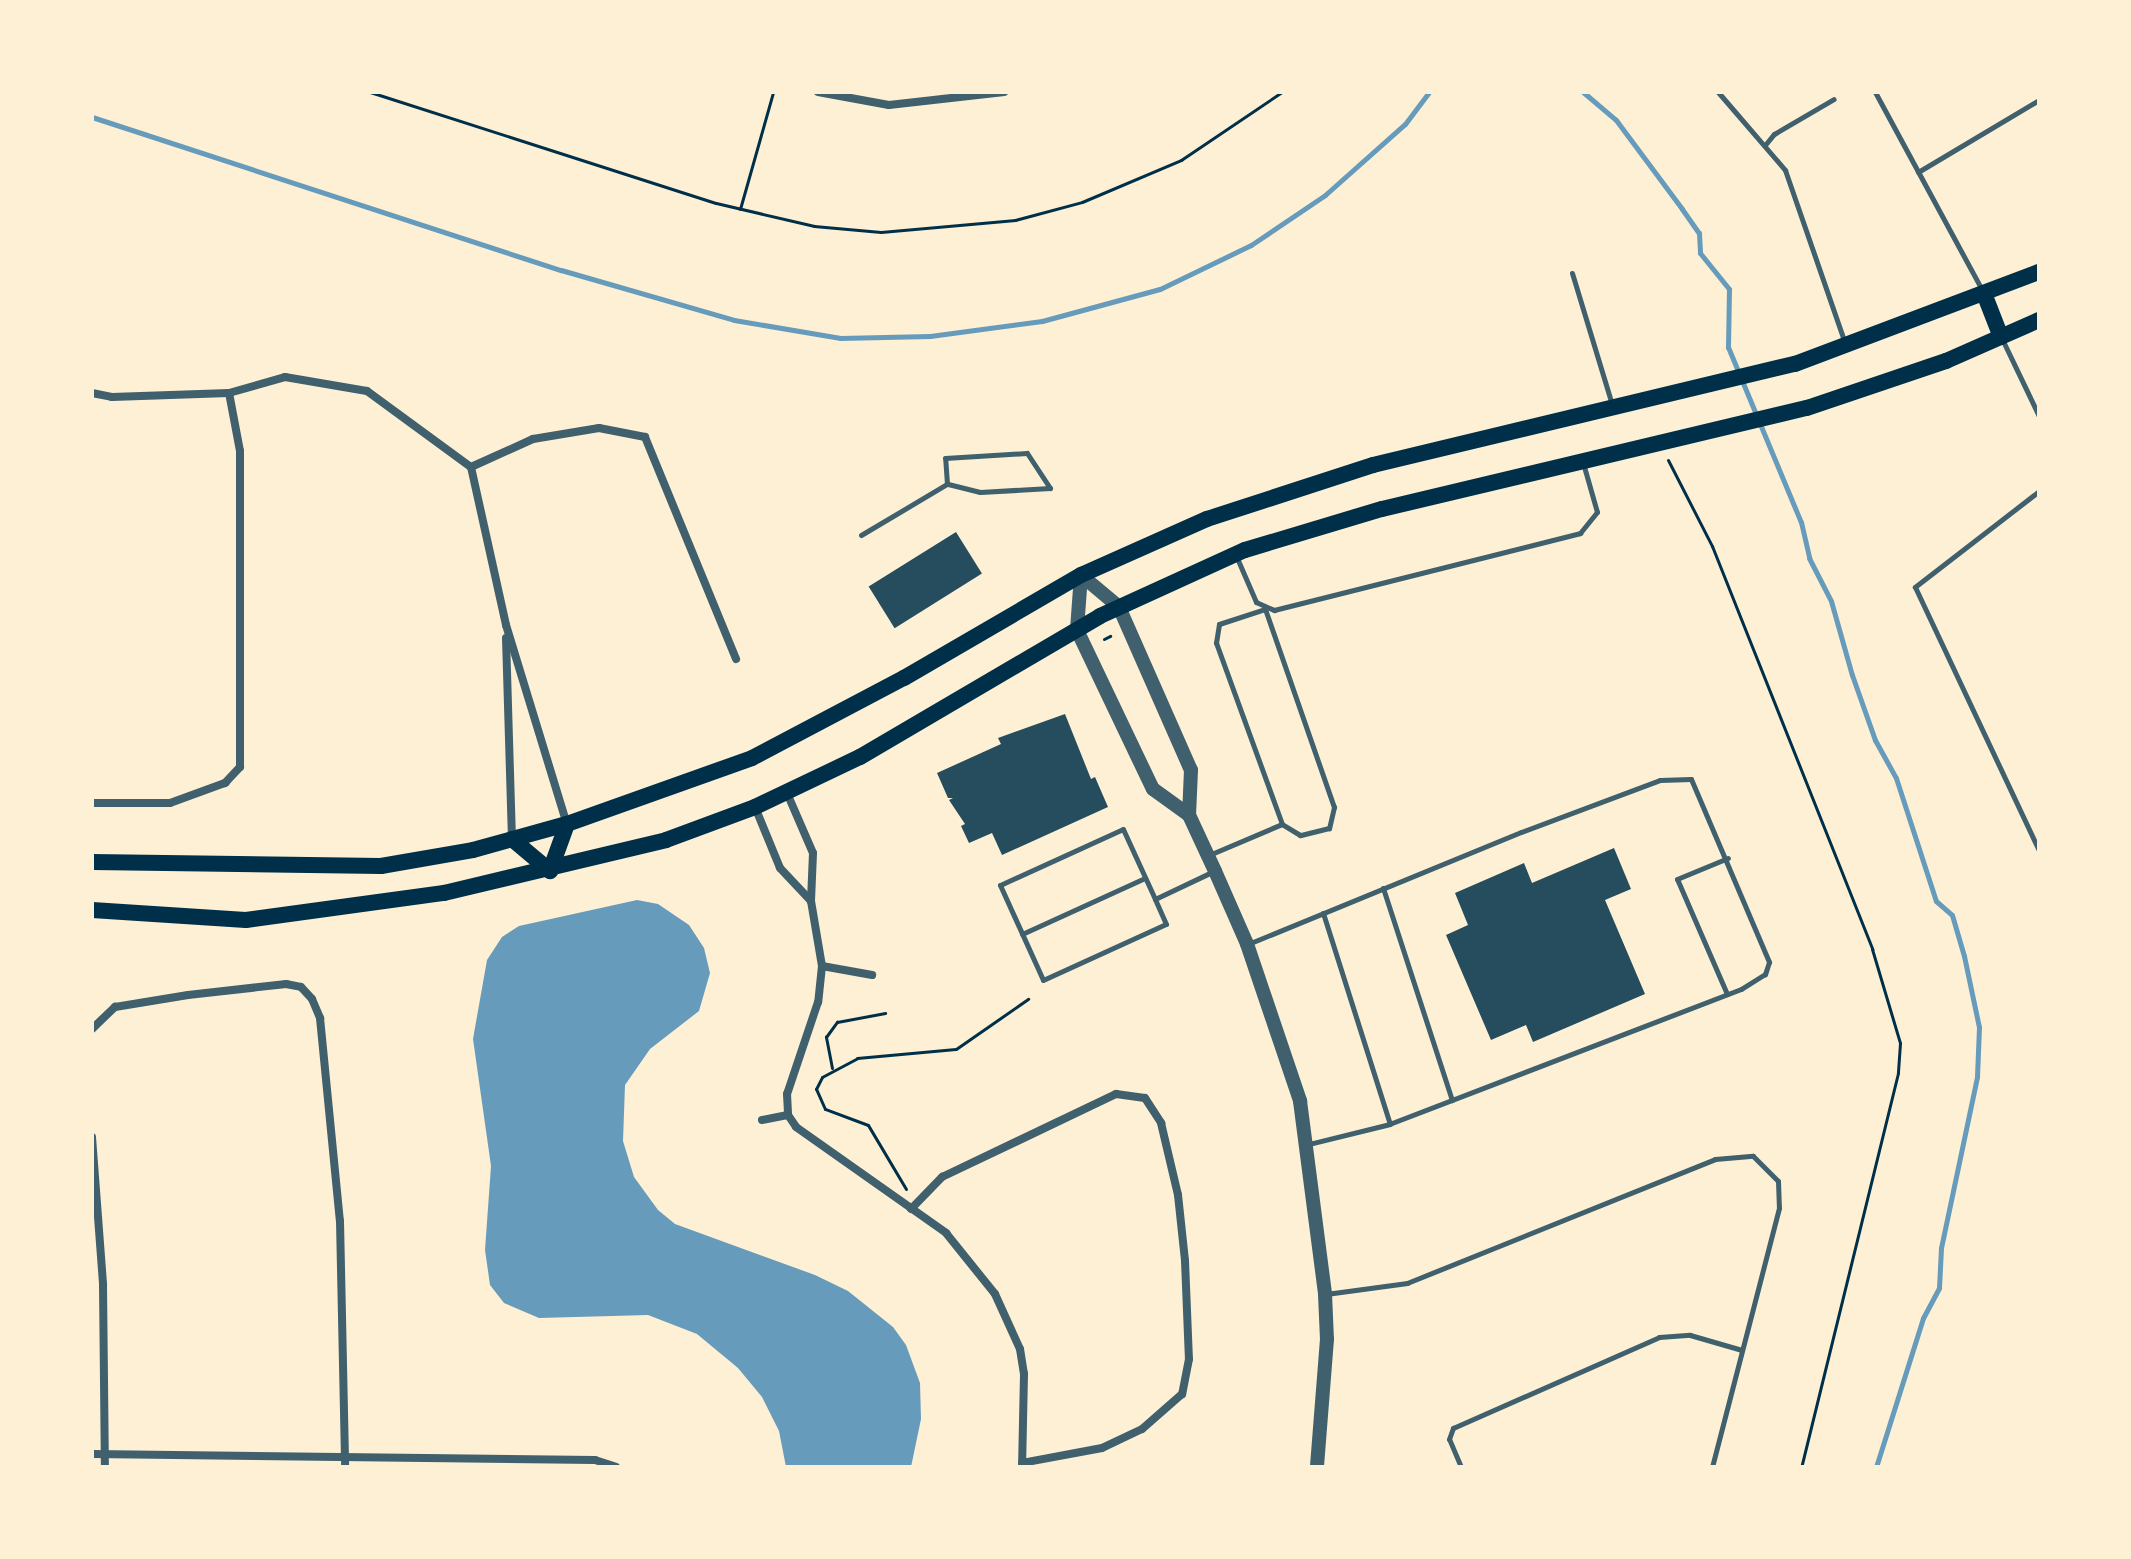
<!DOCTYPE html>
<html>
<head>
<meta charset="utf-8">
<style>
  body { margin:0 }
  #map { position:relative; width:2131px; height:1559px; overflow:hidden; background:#fdf0d5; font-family:"Fira Sans",sans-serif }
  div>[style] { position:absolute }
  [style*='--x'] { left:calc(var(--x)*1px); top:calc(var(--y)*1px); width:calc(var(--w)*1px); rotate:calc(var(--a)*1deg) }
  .water>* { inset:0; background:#669bbc }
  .stream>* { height:5px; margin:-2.5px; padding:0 2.5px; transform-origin:2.5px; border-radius:2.5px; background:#669bbc }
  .building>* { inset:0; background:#264d5e; transform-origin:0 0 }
  .path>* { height:3px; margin:-1.5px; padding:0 1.5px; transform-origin:1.5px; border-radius:1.5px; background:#003049 }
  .service>* { height:5px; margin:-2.5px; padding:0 2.5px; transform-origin:2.5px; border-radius:2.5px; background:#3f606c }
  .minor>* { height:8px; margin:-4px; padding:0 4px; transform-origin:4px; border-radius:4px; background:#3f606c }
  .tertiary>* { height:14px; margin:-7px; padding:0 7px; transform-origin:7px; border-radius:7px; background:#3f606c }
  .secondary>* { height:16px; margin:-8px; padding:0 8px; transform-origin:8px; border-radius:8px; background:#003049 }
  span { translate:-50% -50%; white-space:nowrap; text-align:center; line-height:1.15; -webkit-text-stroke:6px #fdf0d5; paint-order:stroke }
  .frame { position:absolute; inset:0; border:94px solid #fdf0d5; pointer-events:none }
</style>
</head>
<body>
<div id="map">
  <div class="water">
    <i style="clip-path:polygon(637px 900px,658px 904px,689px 925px,704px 948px,710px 973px,699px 1011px,650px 1049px,625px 1085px,623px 1141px,634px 1177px,658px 1210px,675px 1224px,815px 1275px,848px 1291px,893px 1327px,906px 1345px,920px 1383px,921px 1419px,911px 1467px,786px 1467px,779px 1431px,762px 1397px,738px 1368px,697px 1334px,648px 1315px,539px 1318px,504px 1303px,490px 1285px,485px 1250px,491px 1166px,473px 1039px,487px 960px,502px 937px,519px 926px)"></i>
  </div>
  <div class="stream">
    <i style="--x:1583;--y:92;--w:43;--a:40.3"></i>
    <i style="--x:1616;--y:120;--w:111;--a:53.4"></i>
    <i style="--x:1682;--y:209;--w:29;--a:55"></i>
    <i style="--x:1699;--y:233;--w:20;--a:87"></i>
    <i style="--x:1700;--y:253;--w:46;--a:51.1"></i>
    <i style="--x:1729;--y:289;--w:58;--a:91"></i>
    <i style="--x:1728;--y:347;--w:190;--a:67.4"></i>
    <i style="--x:1801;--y:522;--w:37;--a:77"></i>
    <i style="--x:1809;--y:558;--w:48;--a:62.9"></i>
    <i style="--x:1831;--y:601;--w:77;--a:74.2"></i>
    <i style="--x:1852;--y:675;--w:69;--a:70.5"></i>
    <i style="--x:1875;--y:740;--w:43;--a:61.1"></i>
    <i style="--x:1896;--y:778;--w:129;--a:72"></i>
    <i style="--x:1936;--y:901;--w:21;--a:41"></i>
    <i style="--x:1952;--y:915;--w:43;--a:73.7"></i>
    <i style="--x:1964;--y:956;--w:73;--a:78.1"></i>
    <i style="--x:1979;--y:1027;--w:50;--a:92.3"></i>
    <i style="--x:1977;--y:1077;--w:175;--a:101.9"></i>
    <i style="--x:1941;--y:1248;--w:40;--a:92.9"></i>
    <i style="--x:1939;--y:1288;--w:34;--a:118"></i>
    <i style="--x:1923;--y:1318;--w:156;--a:107.5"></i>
    <i style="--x:92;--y:117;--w:493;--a:18.1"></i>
    <i style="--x:561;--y:270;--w:180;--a:16.1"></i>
    <i style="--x:734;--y:320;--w:108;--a:9.6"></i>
    <i style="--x:840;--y:338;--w:90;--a:-1.3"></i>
    <i style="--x:930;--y:336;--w:113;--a:-7.6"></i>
    <i style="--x:1042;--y:321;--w:122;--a:-15.2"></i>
    <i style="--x:1160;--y:289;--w:101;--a:-25.8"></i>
    <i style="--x:1251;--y:245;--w:89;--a:-34"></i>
    <i style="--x:1325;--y:195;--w:107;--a:-41.6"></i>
    <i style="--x:1405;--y:124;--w:40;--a:-53"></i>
  </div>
  <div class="building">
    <i style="left:956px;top:532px;width:49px;height:103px;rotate:58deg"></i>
    <i style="clip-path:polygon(1065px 714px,1091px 779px,1095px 777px,1108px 807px,1002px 855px,992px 833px,969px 843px,961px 826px,965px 824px,949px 800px,953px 798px,948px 798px,937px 773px,1001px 744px,998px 738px)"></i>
    <i style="clip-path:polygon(1614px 848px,1631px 889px,1605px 900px,1645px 994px,1533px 1042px,1526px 1025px,1491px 1040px,1446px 935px,1468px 925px,1455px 893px,1524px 863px,1532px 883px)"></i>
  </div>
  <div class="path">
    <i style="--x:370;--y:92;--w:363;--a:17.8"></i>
    <i style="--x:716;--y:203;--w:101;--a:13.2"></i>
    <i style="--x:814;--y:226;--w:67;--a:5.1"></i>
    <i style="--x:881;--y:232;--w:135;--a:-5.1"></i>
    <i style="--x:1015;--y:220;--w:69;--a:-15"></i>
    <i style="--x:1082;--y:202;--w:108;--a:-23"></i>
    <i style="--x:1181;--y:160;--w:122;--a:-34"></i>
    <i style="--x:740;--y:209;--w:122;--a:-74.2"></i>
    <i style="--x:1668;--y:460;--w:97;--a:62.9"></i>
    <i style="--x:1712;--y:546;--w:434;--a:68.3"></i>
    <i style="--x:1872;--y:949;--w:98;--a:73.4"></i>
    <i style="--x:1900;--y:1043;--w:30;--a:94"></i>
    <i style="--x:1898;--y:1073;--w:406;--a:103.8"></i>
    <i style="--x:1104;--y:639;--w:7;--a:-27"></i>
    <i style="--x:832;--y:1068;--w:32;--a:-101"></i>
    <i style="--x:826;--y:1037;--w:19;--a:-54"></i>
    <i style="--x:837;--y:1022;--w:49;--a:-10.6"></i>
    <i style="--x:906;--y:1189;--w:74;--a:-120.7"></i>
    <i style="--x:868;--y:1125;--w:46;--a:-159.6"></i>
    <i style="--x:825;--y:1109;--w:22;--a:-114"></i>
    <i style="--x:816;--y:1089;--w:13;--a:-63"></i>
    <i style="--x:822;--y:1077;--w:40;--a:-28"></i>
    <i style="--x:857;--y:1058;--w:99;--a:-5.2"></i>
    <i style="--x:956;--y:1049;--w:88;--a:-34.8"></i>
  </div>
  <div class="service">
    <i style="--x:1718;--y:92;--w:103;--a:49.3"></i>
    <i style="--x:1785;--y:170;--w:180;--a:70.9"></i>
    <i style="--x:1875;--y:92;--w:227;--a:61.6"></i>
    <i style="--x:1765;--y:145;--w:14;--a:-51"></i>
    <i style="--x:1774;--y:134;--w:69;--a:-30.3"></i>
    <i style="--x:1918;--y:172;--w:141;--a:-30.8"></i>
    <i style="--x:1572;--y:273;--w:138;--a:73.1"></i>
    <i style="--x:2003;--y:341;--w:83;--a:64.4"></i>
    <i style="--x:2039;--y:491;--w:157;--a:142.3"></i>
    <i style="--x:1915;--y:587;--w:292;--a:64.8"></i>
    <i style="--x:861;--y:535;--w:100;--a:-30.7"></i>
    <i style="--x:947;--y:484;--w:26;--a:-94"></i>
    <i style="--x:945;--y:458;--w:82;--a:-3.5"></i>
    <i style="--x:1027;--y:453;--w:42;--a:56.7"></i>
    <i style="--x:1050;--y:488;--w:70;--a:176.7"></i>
    <i style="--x:980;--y:492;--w:34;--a:-166"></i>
    <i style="--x:1237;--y:558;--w:48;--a:66.6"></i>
    <i style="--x:1256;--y:602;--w:20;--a:24"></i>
    <i style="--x:1274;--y:610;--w:316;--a:-14.1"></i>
    <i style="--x:1580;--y:533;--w:27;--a:-51"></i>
    <i style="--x:1597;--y:512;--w:51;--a:-105.9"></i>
    <i style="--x:1265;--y:609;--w:210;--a:70.8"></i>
    <i style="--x:1334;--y:807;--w:22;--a:103"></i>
    <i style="--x:1329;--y:828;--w:30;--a:166"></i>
    <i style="--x:1300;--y:835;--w:21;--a:-149"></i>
    <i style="--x:1282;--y:824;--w:193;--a:-110"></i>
    <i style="--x:1216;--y:643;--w:19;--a:-81"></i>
    <i style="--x:1219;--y:624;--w:48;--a:-18.1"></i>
    <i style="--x:1209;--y:855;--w:79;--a:-23"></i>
    <i style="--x:1383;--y:888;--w:223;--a:72"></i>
    <i style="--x:1155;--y:899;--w:77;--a:-114.6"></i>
    <i style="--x:1123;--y:829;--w:135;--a:155.5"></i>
    <i style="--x:1000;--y:885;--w:104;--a:65.6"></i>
    <i style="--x:1043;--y:980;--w:135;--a:-24.5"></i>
    <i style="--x:1166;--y:924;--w:27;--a:-114"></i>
    <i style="--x:1155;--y:899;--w:65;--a:-25.4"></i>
    <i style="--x:1323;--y:913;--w:221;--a:72.4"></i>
    <i style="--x:1022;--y:934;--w:135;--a:-24.5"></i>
    <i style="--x:1248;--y:944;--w:295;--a:-22.3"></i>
    <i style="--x:1521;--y:832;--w:148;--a:-20.5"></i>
    <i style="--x:1660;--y:780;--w:31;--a:-2"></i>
    <i style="--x:1691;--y:779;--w:199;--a:66.9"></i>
    <i style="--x:1769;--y:962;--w:13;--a:108"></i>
    <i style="--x:1765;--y:974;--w:28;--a:148"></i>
    <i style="--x:1741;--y:989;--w:376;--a:159"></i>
    <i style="--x:1390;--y:1124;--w:83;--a:166.1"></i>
    <i style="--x:1727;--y:994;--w:125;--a:-113.5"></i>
    <i style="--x:1677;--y:879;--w:55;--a:-22.4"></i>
    <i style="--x:1326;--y:1294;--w:82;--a:-7.7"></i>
    <i style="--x:1407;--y:1283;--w:332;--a:-21.9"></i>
    <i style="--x:1715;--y:1159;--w:38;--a:-5"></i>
    <i style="--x:1753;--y:1156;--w:35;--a:45"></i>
    <i style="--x:1778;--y:1181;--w:27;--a:88"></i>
    <i style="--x:1779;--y:1208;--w:268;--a:104.5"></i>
    <i style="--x:1461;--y:1467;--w:30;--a:-113"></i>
    <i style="--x:1449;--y:1439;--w:12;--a:-70"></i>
    <i style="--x:1453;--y:1428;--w:225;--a:-23.8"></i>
    <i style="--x:1659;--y:1337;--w:31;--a:-4"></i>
    <i style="--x:1690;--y:1335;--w:54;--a:16.1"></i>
  </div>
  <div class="minor">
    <i style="--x:818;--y:92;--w:72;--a:10.4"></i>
    <i style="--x:889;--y:105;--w:116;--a:-6.4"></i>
    <i style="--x:92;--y:393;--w:20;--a:11"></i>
    <i style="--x:112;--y:397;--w:117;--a:-2"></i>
    <i style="--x:229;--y:393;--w:58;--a:-15.9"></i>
    <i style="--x:285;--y:377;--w:83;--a:9.7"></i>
    <i style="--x:367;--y:391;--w:129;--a:36.2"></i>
    <i style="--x:471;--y:467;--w:162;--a:77.5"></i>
    <i style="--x:506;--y:625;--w:208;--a:73"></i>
    <i style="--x:471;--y:467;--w:68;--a:-24.3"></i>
    <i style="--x:533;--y:439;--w:67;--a:-9.5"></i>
    <i style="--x:599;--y:428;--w:47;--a:11.1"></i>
    <i style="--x:645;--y:437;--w:240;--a:67.7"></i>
    <i style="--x:506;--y:638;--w:201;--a:88.3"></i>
    <i style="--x:787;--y:793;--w:65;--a:66.6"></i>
    <i style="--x:813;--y:853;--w:48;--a:92.4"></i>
    <i style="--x:811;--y:901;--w:66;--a:80.4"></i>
    <i style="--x:822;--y:966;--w:36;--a:96"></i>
    <i style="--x:818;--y:1002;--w:97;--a:108.6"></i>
    <i style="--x:787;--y:1094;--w:21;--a:87"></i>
    <i style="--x:788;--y:1115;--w:14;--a:56"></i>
    <i style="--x:796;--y:1127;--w:184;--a:35.2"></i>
    <i style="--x:946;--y:1233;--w:78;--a:51.2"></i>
    <i style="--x:995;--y:1294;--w:60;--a:65.6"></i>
    <i style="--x:1020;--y:1349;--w:25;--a:81"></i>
    <i style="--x:1024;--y:1374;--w:93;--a:91.2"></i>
    <i style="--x:92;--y:803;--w:78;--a:0"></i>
    <i style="--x:170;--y:803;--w:59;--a:-20"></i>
    <i style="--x:225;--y:783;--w:22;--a:-47"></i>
    <i style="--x:240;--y:767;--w:316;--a:-90"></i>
    <i style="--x:240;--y:451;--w:59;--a:-100.7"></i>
    <i style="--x:755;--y:807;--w:66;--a:67.7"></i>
    <i style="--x:780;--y:868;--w:45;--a:46.8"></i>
    <i style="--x:822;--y:966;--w:51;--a:10.2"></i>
    <i style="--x:92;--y:1029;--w:32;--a:-44"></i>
    <i style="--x:115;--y:1007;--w:74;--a:-9.3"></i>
    <i style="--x:188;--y:995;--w:99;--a:-6.4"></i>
    <i style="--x:286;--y:984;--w:15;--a:11"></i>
    <i style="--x:301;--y:987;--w:16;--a:47"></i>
    <i style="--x:312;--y:999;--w:21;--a:67"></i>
    <i style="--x:320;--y:1018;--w:204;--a:84.4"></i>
    <i style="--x:340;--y:1221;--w:246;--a:88.8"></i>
    <i style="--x:762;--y:1120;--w:26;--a:-11"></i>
    <i style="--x:92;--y:1137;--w:148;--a:85.7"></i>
    <i style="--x:103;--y:1285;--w:182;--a:89.4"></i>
    <i style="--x:911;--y:1209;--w:45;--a:-45.9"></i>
    <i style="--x:942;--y:1177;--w:193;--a:-25.5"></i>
    <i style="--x:1116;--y:1094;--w:29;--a:8"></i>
    <i style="--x:1145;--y:1098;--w:30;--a:57"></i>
    <i style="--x:1161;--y:1123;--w:74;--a:76.7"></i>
    <i style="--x:1178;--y:1195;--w:66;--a:83.9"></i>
    <i style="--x:1185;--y:1261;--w:98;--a:87.7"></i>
    <i style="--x:1189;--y:1359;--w:36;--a:101"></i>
    <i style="--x:1182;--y:1394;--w:53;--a:138.8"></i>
    <i style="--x:1142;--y:1429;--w:44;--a:154.6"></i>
    <i style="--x:1102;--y:1448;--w:81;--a:169.4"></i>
    <i style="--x:92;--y:1454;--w:503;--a:0.68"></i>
    <i style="--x:595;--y:1460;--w:22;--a:18"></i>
  </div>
  <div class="tertiary">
    <i style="--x:1081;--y:575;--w:55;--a:94.2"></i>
    <i style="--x:1077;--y:630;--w:176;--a:64.5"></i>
    <i style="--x:1153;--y:789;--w:44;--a:35.8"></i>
    <i style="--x:1189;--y:815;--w:62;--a:65.1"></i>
    <i style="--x:1215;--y:871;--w:80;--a:66.3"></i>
    <i style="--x:1247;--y:944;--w:166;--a:71.3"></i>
    <i style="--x:1300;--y:1101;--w:195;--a:82.6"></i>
    <i style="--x:1325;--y:1294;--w:45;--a:87.5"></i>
    <i style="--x:1327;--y:1339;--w:128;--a:94.5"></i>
    <i style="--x:1081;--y:575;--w:50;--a:40.1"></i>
    <i style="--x:1119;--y:607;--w:178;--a:66.2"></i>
    <i style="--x:1191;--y:770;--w:45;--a:92.5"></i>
  </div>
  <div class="secondary">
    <i style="--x:1985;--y:296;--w:44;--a:68.7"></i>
    <i style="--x:512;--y:839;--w:50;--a:40.1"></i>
    <i style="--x:550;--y:871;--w:50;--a:-70.1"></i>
    <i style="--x:92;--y:862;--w:289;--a:0.8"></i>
    <i style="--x:381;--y:866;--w:93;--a:-9.9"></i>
    <i style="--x:473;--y:850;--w:98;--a:-15.5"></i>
    <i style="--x:567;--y:824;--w:196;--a:-19.6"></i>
    <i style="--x:752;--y:758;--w:172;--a:-27.8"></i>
    <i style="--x:904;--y:678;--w:205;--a:-30.2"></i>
    <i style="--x:1081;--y:575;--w:138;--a:-24"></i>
    <i style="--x:1207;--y:519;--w:175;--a:-18"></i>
    <i style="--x:1373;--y:465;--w:434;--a:-13.5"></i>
    <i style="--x:1795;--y:364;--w:261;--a:-20.7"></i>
    <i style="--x:92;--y:910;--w:154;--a:3.7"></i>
    <i style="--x:246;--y:920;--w:200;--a:-7.8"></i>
    <i style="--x:444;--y:893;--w:228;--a:-13.4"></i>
    <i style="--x:666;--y:840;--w:95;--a:-20.3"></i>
    <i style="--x:755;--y:807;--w:116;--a:-25.5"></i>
    <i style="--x:860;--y:757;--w:278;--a:-30.4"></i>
    <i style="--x:1100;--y:616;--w:159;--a:-24.5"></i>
    <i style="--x:1245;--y:550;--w:143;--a:-16.7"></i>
    <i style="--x:1382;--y:509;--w:437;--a:-13.4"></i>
    <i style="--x:1807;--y:408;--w:147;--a:-18.7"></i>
    <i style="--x:1946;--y:361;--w:102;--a:-23.8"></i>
  </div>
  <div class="frame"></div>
</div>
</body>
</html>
